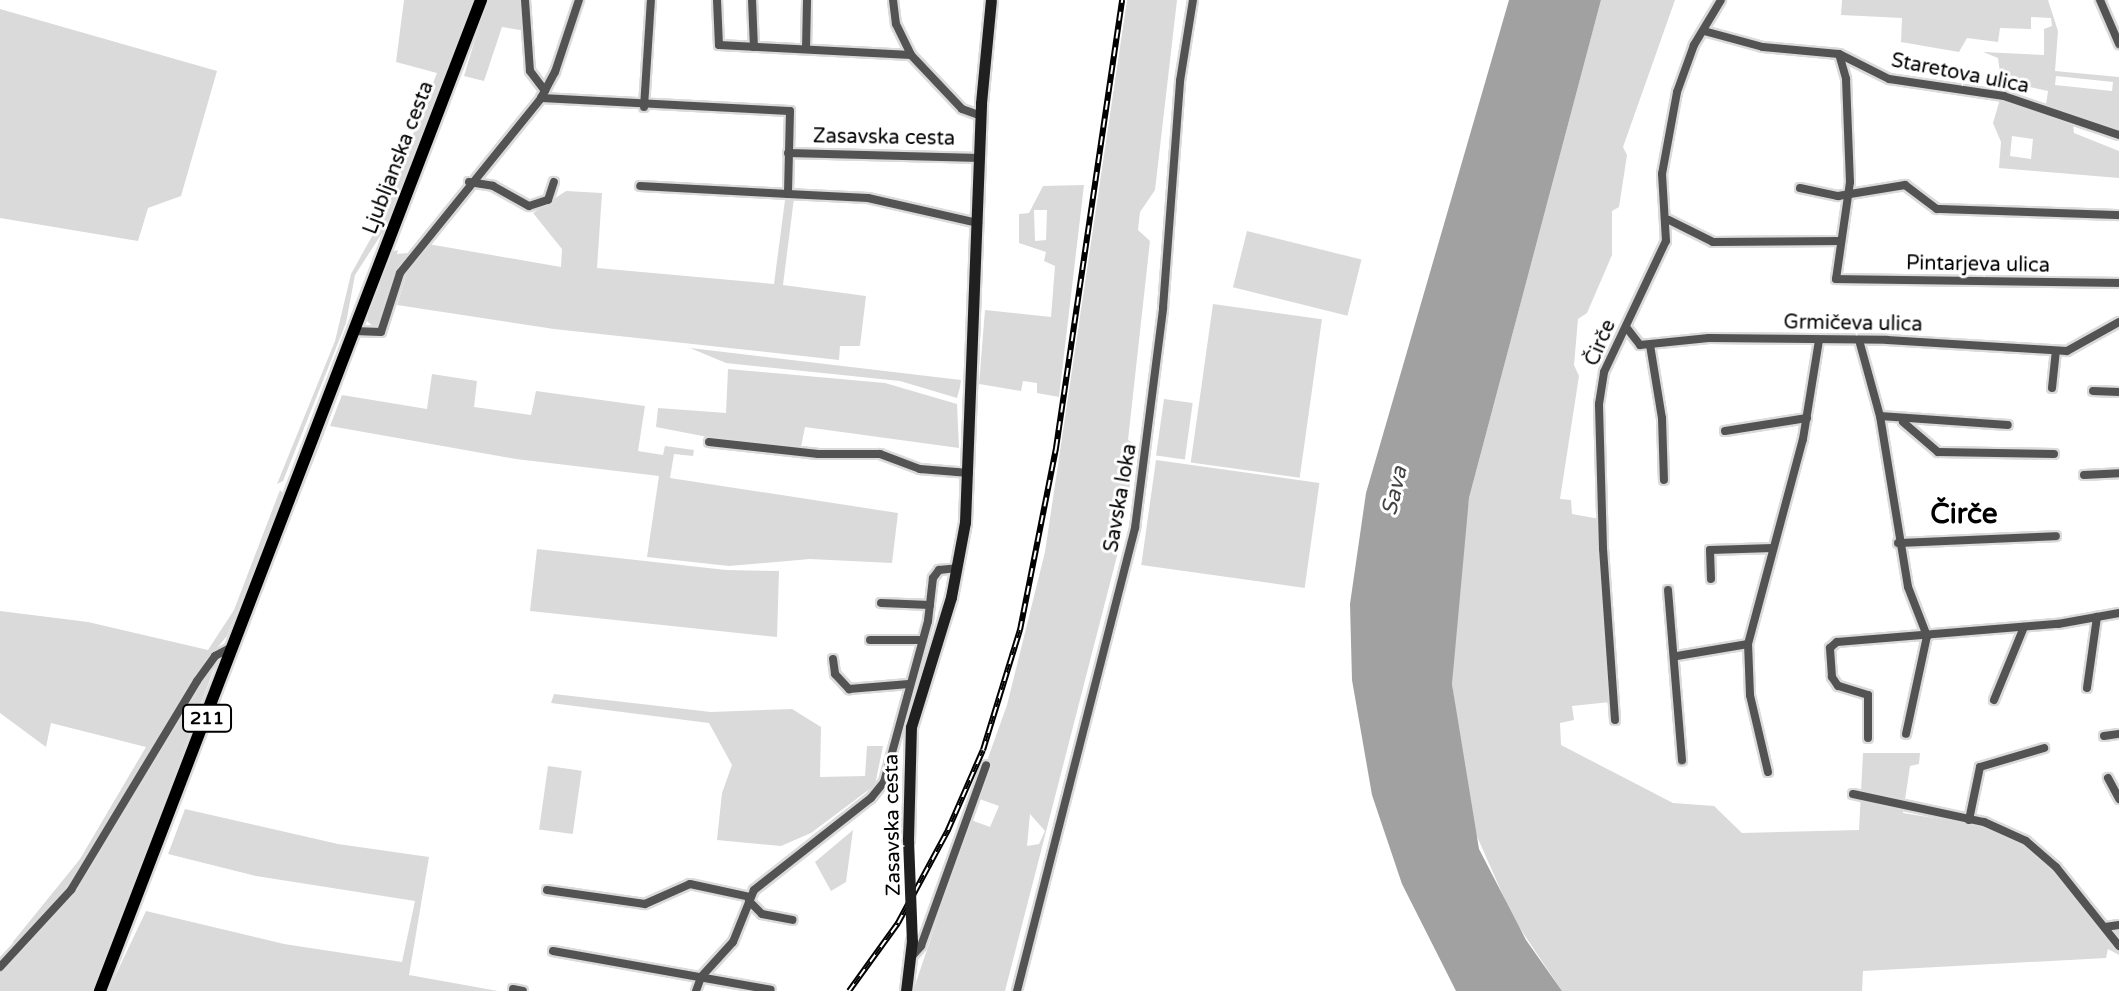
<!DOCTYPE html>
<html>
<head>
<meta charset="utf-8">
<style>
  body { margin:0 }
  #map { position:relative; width:2119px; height:991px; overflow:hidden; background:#fff; font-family:"Varela Round",sans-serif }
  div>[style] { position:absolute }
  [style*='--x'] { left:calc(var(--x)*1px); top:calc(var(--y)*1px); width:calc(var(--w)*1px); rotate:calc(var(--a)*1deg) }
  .green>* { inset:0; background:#dadada; transform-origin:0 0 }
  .water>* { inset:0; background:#a1a1a1 }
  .roads { filter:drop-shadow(2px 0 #dbdbdb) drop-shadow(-2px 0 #dbdbdb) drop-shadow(0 2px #dbdbdb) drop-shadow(0 -2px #dbdbdb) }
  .street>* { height:8px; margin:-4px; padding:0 4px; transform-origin:4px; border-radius:4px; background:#535353 }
  .secondary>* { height:11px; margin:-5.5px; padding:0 5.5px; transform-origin:5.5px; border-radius:5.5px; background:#202020 }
  .primary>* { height:12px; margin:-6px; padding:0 6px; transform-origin:6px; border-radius:6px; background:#000 }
  .rail>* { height:6px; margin-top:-3px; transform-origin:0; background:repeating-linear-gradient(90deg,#fff 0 9px,#000 0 18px); box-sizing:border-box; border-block:2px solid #000 }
  .secondary-bridge>* { height:11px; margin:-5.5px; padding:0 5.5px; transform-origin:5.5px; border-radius:5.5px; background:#202020 }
  span { translate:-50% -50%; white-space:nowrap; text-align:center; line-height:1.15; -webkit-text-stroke:6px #fff; paint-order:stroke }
  .shield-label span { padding:2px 6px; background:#fff; border:2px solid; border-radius:6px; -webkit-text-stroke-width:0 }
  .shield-label { font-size:18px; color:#000; font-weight:700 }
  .street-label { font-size:20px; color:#000 }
  .water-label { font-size:22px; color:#424242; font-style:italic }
  .district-label { font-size:28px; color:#000; font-weight:700 }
</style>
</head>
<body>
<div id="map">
  <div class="green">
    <i style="clip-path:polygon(404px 0,473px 0,388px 224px,355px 275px,346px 323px,283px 481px,277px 484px,335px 341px,351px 274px,376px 229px,437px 73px,396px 62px)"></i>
    <i style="clip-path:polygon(487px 0,520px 0,526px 31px,502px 27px,484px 81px,464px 76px)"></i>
    <i style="clip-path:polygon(evenodd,1127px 0,1177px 0,1155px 190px,1140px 212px,1138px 230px,1150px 241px,1128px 440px,1137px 446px,1117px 556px,1005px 991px,913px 991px,971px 820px,990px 827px,999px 806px,974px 797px,1007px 705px,1045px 552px,1127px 0,1030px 814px,1045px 831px,1039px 844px,1027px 846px,1030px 814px)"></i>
    <i style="clip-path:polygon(1601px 0,1675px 0,1623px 147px,1627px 155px,1619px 207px,1612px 211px,1612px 255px,1587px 313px,1578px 319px,1574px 365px,1579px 376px,1560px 499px,1571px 500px,1572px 514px,1600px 519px,1610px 702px,1572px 706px,1574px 720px,1560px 723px,1561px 745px,1673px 803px,1714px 806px,1742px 833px,1859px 830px,1863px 753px,1920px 753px,1919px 764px,1910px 766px,1903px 813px,1985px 826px,2019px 840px,2049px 862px,2102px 926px,2119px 927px,2119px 955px,2108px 949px,2106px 958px,1863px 971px,1862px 991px,1562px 991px,1513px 918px,1472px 825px,1452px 684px,1458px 582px,1469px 498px)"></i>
    <i style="clip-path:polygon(evenodd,1842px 0,2048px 0,2058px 31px,2055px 71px,2119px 77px,2119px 130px,2046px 105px,2048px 91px,2001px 81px,1998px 58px,1983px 52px,2044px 55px,2044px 29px,2052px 26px,2051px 18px,2031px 17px,2031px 29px,2000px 28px,1998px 42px,1967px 38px,1959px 52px,1901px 42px,1902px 18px,1841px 15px,1842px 0,2056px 76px,2113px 82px,2112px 91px,2055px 85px,2056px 76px)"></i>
    <i style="clip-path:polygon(0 9px,217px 71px,181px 196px,148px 208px,138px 241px,0 218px)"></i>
    <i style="clip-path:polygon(evenodd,2000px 99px,2033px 106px,2073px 124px,2074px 133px,2119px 151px,2119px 178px,1999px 168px,2001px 142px,1993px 123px,2000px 99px,2012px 136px,2033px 139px,2031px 159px,2010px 156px,2012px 136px)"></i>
    <i style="clip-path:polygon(evenodd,1084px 185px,1059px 397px,1037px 393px,1037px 383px,1023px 381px,1021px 391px,979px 384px,985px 310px,1051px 317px,1055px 266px,1044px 261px,1046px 252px,1019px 243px,1019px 214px,1029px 213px,1043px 186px,1084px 185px,1034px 210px,1047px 210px,1046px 240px,1035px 241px,1034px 210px)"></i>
    <i style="clip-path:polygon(566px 191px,602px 193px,597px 268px,774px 284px,785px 200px,794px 198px,783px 285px,866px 296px,860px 346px,840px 346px,839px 360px,554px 329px,397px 305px,406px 276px,428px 244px,561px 267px,562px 249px,533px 213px)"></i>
    <i style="left:1247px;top:231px;width:118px;height:58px;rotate:14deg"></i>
    <i style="clip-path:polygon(398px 250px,397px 254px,408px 253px,393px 274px,384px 319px,375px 328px,367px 321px,371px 304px,390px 252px)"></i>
    <i style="left:1213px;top:304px;width:110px;height:160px;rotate:8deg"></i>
    <i style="clip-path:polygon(690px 348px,961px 380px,960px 387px,957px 398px,900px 381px,726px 363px)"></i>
    <i style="clip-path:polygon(728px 369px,885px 383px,957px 404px,959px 448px,805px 427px,801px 447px,749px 445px,656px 427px,658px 408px,726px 413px)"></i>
    <i style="clip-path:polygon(432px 374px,477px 381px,474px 407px,531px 415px,536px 391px,645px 406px,638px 451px,663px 455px,665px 446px,694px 450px,693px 456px,674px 454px,670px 478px,898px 513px,892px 563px,810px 559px,729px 566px,647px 557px,659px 476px,516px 459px,330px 426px,342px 395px,427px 409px)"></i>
    <i style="clip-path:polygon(344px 379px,324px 434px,296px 505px,295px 500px)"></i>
    <i style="left:1164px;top:399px;width:29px;height:57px;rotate:8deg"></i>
    <i style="left:1156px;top:460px;width:165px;height:106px;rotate:8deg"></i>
    <i style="clip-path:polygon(280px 490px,284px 494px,227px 636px,197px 672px,68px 886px,20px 940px,12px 943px,80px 859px,146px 747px,51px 723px,46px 747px,0 713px,0 611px,88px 622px,208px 650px,234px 610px)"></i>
    <i style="clip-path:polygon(537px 549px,726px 570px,779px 571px,777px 637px,530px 611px)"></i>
    <i style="clip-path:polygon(217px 661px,93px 991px,0 991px,0 972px,73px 892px)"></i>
    <i style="clip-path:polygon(554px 694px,711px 712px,792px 709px,821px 727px,820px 777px,865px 776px,867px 746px,883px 746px,875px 785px,811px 833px,781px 846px,717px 840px,722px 793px,732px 765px,709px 723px,551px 703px)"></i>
    <i style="left:548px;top:766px;width:34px;height:64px;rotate:8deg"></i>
    <i style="clip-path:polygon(185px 809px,338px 844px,429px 857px,409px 975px,498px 991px,108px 991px,146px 911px,284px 944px,402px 962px,415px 901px,256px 876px,168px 854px)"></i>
    <i style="clip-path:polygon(853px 830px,846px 882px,831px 891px,815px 862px)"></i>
  </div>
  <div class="water">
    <i style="clip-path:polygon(1509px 0,1601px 0,1469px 498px,1452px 684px,1479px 849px,1526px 940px,1562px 991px,1456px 991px,1402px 884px,1372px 795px,1352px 680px,1350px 604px,1366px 493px)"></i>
  </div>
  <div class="roads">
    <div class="street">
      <i style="--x:525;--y:0;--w:71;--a:86"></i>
      <i style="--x:530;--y:71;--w:25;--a:53"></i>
      <i style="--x:717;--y:0;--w:45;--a:87.5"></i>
      <i style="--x:719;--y:45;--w:192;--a:3"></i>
      <i style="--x:752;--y:0;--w:47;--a:87.6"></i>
      <i style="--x:893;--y:0;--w:24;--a:83"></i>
      <i style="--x:896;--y:24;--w:34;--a:64"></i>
      <i style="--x:911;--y:55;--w:74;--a:46.6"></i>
      <i style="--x:962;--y:109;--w:20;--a:20"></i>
      <i style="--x:2100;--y:0;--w:48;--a:66.6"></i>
      <i style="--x:1704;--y:31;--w:61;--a:15.2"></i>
      <i style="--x:1763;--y:47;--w:76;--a:5.3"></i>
      <i style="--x:806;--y:49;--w:49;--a:-88.8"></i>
      <i style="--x:541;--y:98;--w:249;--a:3"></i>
      <i style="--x:790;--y:111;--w:83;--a:91.4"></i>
      <i style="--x:788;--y:194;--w:148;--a:-176.9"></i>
      <i style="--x:644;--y:107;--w:107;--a:-86.3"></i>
      <i style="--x:2119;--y:135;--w:121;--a:-161.3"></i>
      <i style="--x:2004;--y:96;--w:116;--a:-171.6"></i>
      <i style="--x:1889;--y:79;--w:56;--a:-153.4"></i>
      <i style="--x:1839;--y:54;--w:26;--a:74"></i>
      <i style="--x:1846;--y:79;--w:103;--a:87.8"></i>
      <i style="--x:1850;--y:182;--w:98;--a:98.2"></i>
      <i style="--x:1836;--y:279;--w:283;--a:0.8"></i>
      <i style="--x:788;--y:153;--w:192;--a:1.5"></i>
      <i style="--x:469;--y:182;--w:24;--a:9"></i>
      <i style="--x:493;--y:186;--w:41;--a:29.1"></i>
      <i style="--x:529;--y:206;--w:20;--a:-18"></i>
      <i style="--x:548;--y:200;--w:19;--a:-72"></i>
      <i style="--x:1800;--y:188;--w:39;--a:12"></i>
      <i style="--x:1838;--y:196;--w:68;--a:-9.3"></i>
      <i style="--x:1905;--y:185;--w:40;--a:37"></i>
      <i style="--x:1937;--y:209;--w:182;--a:1.9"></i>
      <i style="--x:788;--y:194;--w:80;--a:2.9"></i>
      <i style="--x:868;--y:198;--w:113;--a:12.8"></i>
      <i style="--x:1669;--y:220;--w:49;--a:26.6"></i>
      <i style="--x:1713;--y:242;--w:127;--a:-0.5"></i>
      <i style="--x:1626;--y:327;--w:23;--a:52"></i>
      <i style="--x:1640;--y:345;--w:69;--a:-5.8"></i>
      <i style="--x:1709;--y:338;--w:178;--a:0.6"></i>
      <i style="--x:1887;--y:340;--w:180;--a:3.5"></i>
      <i style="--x:2067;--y:351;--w:60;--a:-29.1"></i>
      <i style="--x:354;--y:331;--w:27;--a:2"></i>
      <i style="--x:381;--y:332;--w:62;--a:-72.1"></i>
      <i style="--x:400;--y:273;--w:225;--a:-51.1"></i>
      <i style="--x:541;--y:98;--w:30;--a:-62"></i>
      <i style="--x:555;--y:72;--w:76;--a:-71.6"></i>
      <i style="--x:1859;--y:340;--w:79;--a:74.6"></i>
      <i style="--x:1880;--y:416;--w:173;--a:80.7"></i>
      <i style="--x:1908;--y:587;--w:53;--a:68.8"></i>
      <i style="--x:1927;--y:636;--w:100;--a:102.1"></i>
      <i style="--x:1650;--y:345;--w:74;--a:80.7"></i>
      <i style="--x:1662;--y:418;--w:62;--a:88.2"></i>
      <i style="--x:2052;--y:388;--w:37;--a:-84"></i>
      <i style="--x:2093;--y:391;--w:26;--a:2"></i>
      <i style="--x:1880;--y:416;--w:128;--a:4"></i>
      <i style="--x:1903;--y:422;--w:46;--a:40.6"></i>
      <i style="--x:1938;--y:452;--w:116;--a:1"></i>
      <i style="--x:1725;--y:431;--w:83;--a:-9"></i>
      <i style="--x:709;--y:442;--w:110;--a:6.3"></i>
      <i style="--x:818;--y:454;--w:62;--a:0"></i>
      <i style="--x:880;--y:454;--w:43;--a:20.6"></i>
      <i style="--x:920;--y:469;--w:49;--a:4.7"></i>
      <i style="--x:2084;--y:475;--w:35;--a:-3"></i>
      <i style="--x:1898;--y:543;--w:158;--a:-2.5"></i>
      <i style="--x:1711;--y:579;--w:29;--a:-92"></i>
      <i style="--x:1710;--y:550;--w:63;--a:-1.8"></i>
      <i style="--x:1668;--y:590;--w:171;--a:85.3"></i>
      <i style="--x:881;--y:603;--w:49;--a:2.3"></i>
      <i style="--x:870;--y:640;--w:52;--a:0"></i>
      <i style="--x:1677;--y:656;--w:72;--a:-9.6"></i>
      <i style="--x:833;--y:659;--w:15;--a:82"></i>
      <i style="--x:835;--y:674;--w:21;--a:47"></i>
      <i style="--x:849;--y:689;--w:60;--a:-4.8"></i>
      <i style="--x:2087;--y:688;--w:72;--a:-82"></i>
      <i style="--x:1994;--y:700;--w:79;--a:-67.7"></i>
      <i style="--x:1615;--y:720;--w:171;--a:-94"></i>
      <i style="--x:1603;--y:549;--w:145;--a:-91.6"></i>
      <i style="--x:1599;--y:404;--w:32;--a:-81"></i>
      <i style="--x:1604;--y:372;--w:145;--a:-64.7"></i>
      <i style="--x:1666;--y:241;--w:67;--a:-93.4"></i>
      <i style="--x:1662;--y:174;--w:83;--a:-79.6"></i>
      <i style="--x:1677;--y:92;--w:50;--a:-70.1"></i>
      <i style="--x:1694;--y:45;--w:52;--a:-59"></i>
      <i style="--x:2104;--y:736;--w:15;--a:-8"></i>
      <i style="--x:1868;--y:738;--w:43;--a:-90"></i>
      <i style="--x:1868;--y:695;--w:31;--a:-163"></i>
      <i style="--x:1838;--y:686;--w:11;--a:-124"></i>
      <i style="--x:1832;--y:677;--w:29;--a:-94"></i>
      <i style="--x:1830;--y:648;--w:9;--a:-41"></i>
      <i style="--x:1837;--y:642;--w:222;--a:-4.7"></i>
      <i style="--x:2058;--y:624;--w:62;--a:-10.2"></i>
      <i style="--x:1768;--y:772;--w:79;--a:-103.2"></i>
      <i style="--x:1750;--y:695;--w:51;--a:-92.2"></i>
      <i style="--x:1748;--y:644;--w:212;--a:-75"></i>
      <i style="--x:1803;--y:439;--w:100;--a:-80.8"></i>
      <i style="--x:2108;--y:778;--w:24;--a:62"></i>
      <i style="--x:1853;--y:794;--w:134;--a:12.1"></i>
      <i style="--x:1984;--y:822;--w:46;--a:24.3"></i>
      <i style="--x:2026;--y:841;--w:40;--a:41"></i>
      <i style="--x:2056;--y:867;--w:101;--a:51.4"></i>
      <i style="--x:1969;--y:820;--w:54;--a:-78.3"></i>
      <i style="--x:1980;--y:767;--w:67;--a:-16.5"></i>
      <i style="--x:547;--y:890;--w:99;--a:8.1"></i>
      <i style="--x:645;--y:904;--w:49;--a:-24"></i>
      <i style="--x:690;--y:884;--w:61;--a:12.2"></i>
      <i style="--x:749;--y:901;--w:18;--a:45"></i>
      <i style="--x:762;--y:914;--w:31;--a:11"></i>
      <i style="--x:2105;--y:927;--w:14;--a:-8"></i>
      <i style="--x:553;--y:951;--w:221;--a:10.1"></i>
      <i style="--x:913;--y:955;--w:12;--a:-48"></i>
      <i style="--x:921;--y:946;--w:192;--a:-70.2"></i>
      <i style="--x:0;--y:967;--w:105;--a:-47.3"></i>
      <i style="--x:71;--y:890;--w:244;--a:-58.9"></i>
      <i style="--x:197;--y:681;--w:31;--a:-54"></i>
      <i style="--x:215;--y:656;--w:19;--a:-28"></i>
      <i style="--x:513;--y:989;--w:10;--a:11"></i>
      <i style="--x:696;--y:991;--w:15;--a:-70"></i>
      <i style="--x:701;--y:977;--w:47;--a:-47.6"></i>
      <i style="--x:733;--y:942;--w:56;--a:-68"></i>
      <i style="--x:754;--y:890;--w:149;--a:-38.2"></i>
      <i style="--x:871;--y:798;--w:21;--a:-51"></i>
      <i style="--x:884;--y:782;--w:167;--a:-74.7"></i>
      <i style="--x:928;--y:621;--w:43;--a:-83.4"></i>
      <i style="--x:933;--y:578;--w:10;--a:-53"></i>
      <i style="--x:939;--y:570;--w:18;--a:-6"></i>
      <i style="--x:1017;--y:991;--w:478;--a:-75.7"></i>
      <i style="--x:1135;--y:528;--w:222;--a:-82.7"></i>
      <i style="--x:1163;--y:308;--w:228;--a:-85.7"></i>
      <i style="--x:1180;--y:81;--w:82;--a:-80.9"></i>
    </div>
    <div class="secondary">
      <i style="--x:908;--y:839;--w:112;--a:-88.5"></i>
      <i style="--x:911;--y:727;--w:136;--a:-72.9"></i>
      <i style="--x:951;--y:597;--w:76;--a:-79.4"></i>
      <i style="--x:965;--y:522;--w:419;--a:-87.8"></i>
      <i style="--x:981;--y:103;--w:103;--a:-84.5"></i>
      <i style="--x:906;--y:991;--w:50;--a:-83.2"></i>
    </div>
    <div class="primary">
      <i style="--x:100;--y:991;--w:1062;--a:-68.97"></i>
    </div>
  </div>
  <div class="rail">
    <i style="--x:849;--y:991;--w:84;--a:-54.2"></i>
    <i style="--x:898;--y:923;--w:106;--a:-61.7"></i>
    <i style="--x:948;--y:830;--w:87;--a:-66.4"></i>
    <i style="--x:983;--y:750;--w:126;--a:-72.9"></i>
    <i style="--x:1020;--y:630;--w:186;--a:-78.8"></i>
    <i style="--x:1056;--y:448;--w:453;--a:-81.6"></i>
  </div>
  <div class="secondary-bridge">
    <i style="--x:908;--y:839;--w:102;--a:87.8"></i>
  </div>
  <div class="shield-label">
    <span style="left:207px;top:718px">211</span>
  </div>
  <div class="street-label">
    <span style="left:1960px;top:74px;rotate:11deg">Staretova ulica</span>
    <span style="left:884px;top:138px;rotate:1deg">Zasavska cesta</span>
    <span style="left:399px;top:158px;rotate:-69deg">Ljubljanska cesta</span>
    <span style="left:1978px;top:265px;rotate:1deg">Pintarjeva ulica</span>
    <span style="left:1853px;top:324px;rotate:1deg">Grmičeva ulica</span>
    <span style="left:1601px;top:343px;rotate:-67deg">Čirče</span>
    <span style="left:1121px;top:498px;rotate:-80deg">Savska loka</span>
    <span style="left:893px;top:825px;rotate:-91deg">Zasavska cesta</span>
  </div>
  <div class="water-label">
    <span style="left:1395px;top:491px;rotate:-77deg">Sava</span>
  </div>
  <div class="district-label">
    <span style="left:1964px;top:514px">Čirče</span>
  </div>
</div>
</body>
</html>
